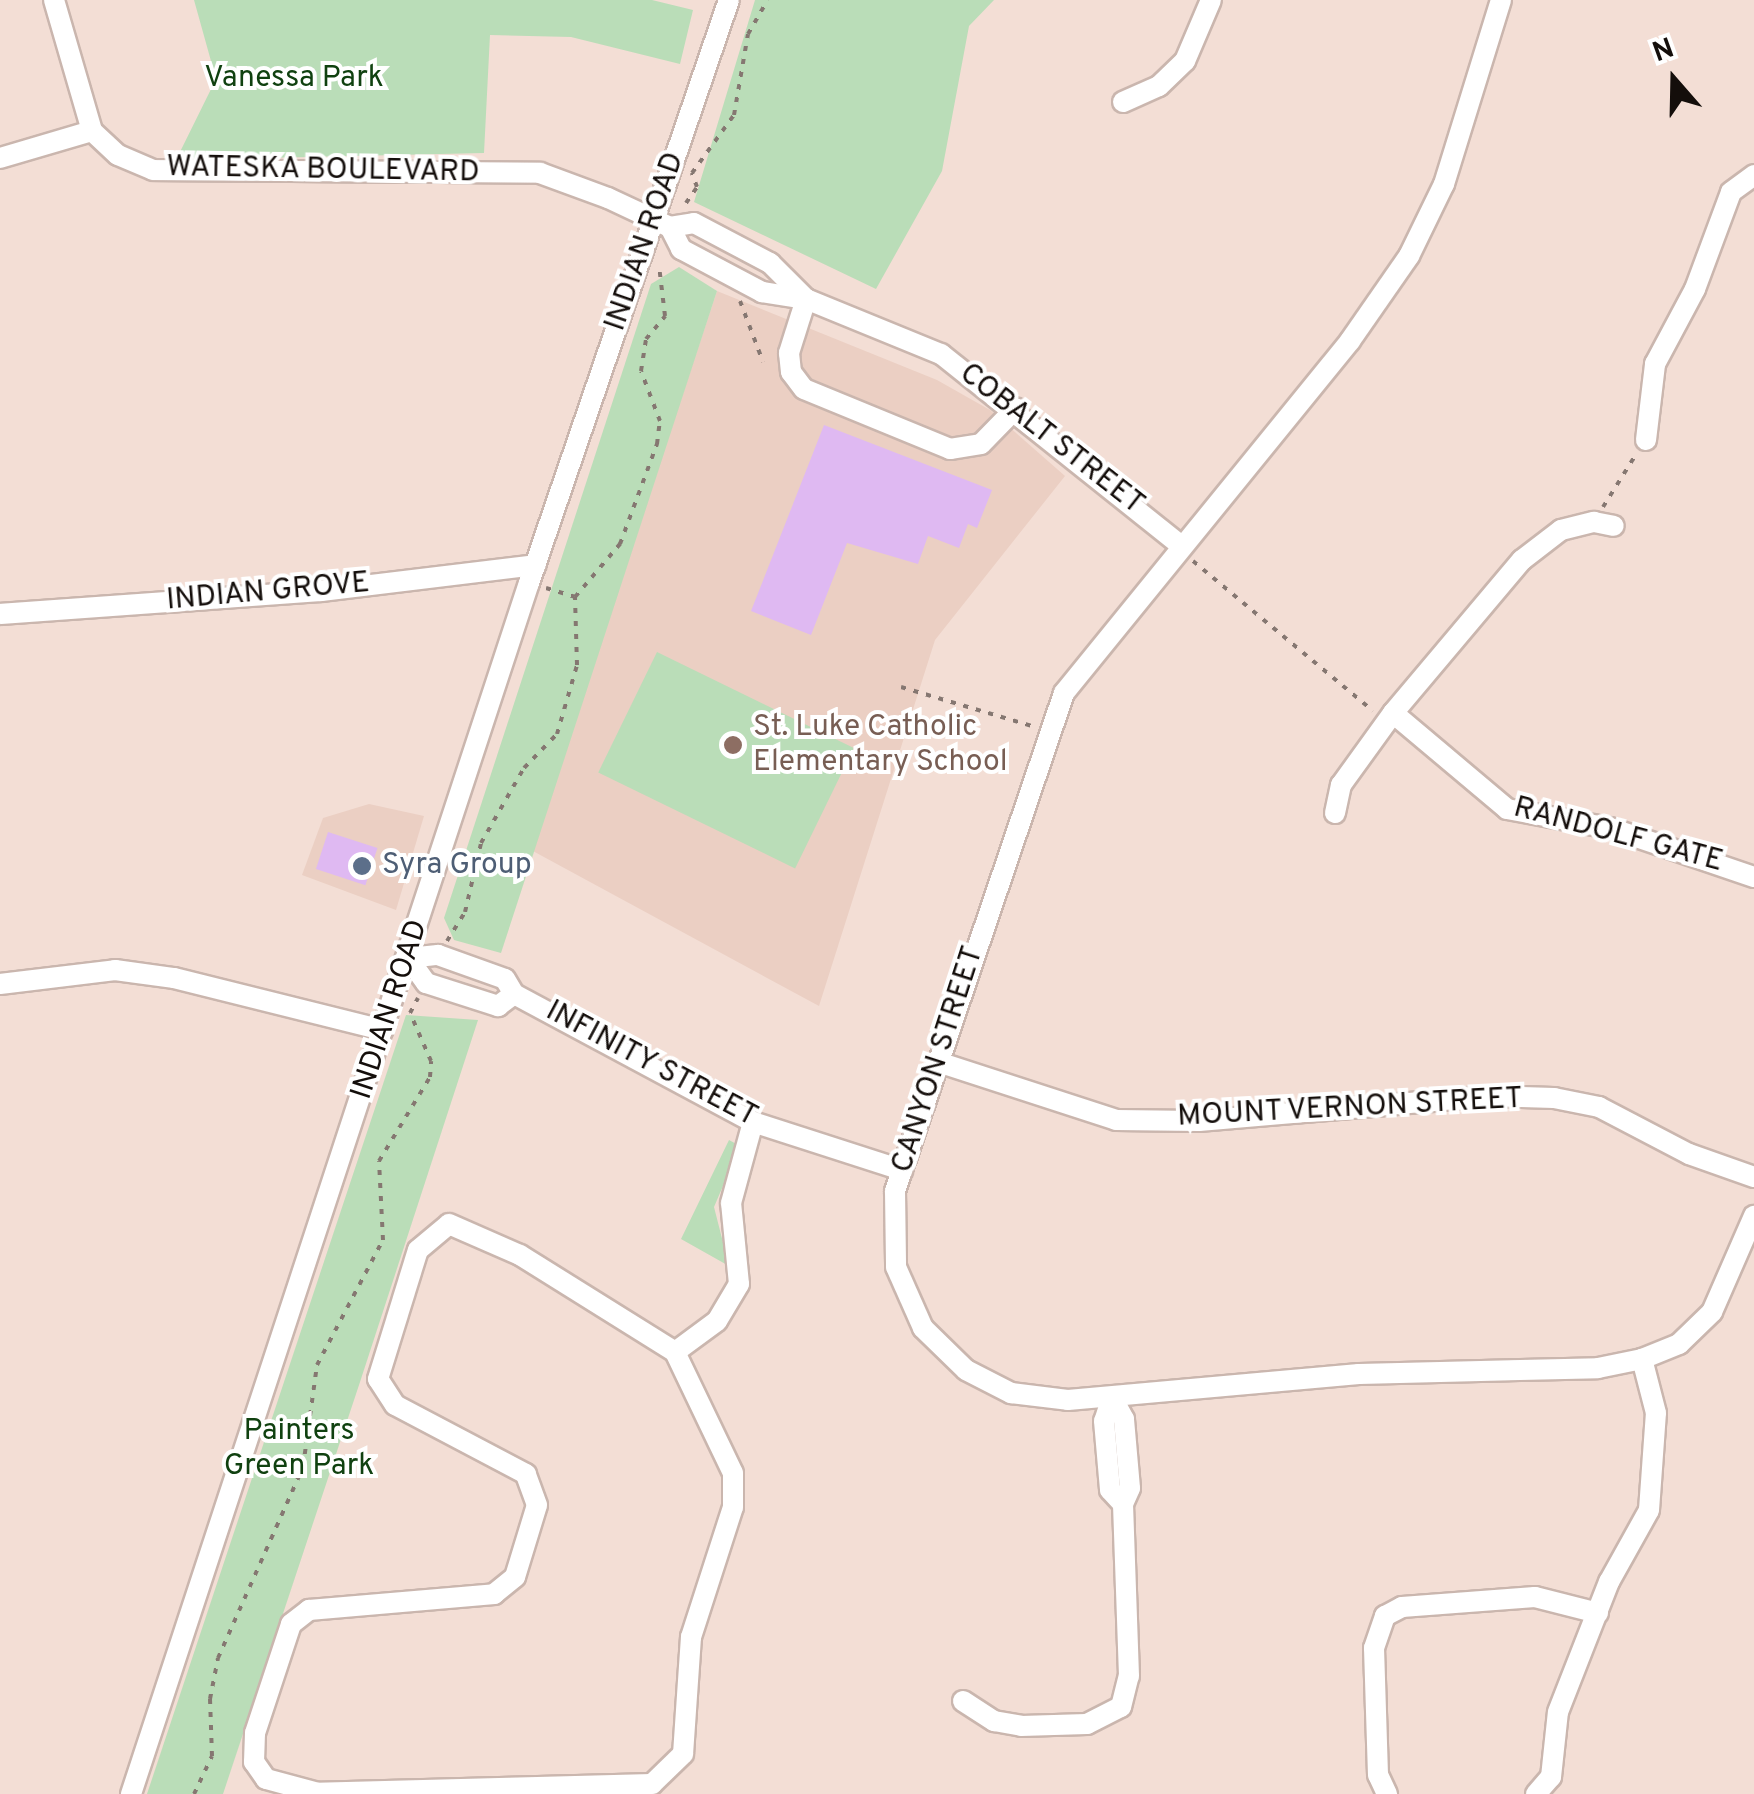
<!DOCTYPE html>
<html>
<head>
<meta charset="utf-8">
<style>
  body { margin:0 }
  #map { position:relative; width:1754px; height:1794px; overflow:hidden; background:#f3ded5; font-family:Overpass,sans-serif }
  div>[style] { position:absolute }
  [style*='--x'] { left:calc(var(--x)*1px); top:calc(var(--y)*1px); width:calc(var(--w)*1px); rotate:calc(var(--a)*1deg) }
  .built>* { inset:0; background:#ebcfc3 }
  .green>* { inset:0; background:#baddb8; transform-origin:0 0 }
  .building>* { inset:0; background:#dfb9f2; transform-origin:0 0 }
  .path>* { height:4px; margin-top:-2px; transform-origin:0; background:repeating-linear-gradient(90deg,#857771 0 5px,transparent 0 13px) }
  .roads { filter:drop-shadow(2px 0 #cab6ae) drop-shadow(-2px 0 #cab6ae) drop-shadow(0 2px #cab6ae) drop-shadow(0 -2px #cab6ae) }
  .minor>* { height:20px; margin:-10px; padding:0 10px; transform-origin:10px; border-radius:10px; background:#fff }
  .dots>* { width:28px; height:28px; translate:-50% -50%; box-sizing:border-box; border:5px solid #fff; border-radius:50% }
  span { translate:-50% -50%; white-space:nowrap; text-align:center; line-height:1.15; -webkit-text-stroke:8px #fff; paint-order:stroke }
  .park-label { font-size:30px; color:#104110 }
  .street-label { font-size:30px; color:#140e0b }
  .education-label { font-size:30px; color:#785e54 }
  .left { translate:0 -50%; text-align:left }
  .service-label { font-size:30px; color:#4e5e75 }
  .north { position:absolute; left:1624px; top:30px; width:100px; height:100px; -webkit-text-stroke:8px #fff; paint-order:stroke; rotate:340deg; font-size:28px; font-weight:700; line-height:40px; text-align:center; color:#140e0b }
  .north::after { content:''; display:block; margin:auto; width:35px; height:45px; background:#140e0b; clip-path:polygon(50% 0,100% 100%,50% 72%,0 100%) }
</style>
</head>
<body>
<div id="map">
  <div class="built">
    <i style="clip-path:polygon(717px 291px,937px 380px,990px 410px,1065px 476px,935px 640px,819px 1006px,531px 850px)"></i>
    <i style="clip-path:polygon(369px 804px,424px 816px,396px 910px,302px 875px,323px 818px)"></i>
  </div>
  <div class="green">
    <i style="clip-path:polygon(194px 0,652px 0,693px 10px,680px 64px,571px 37px,490px 35px,484px 153px,176px 160px,216px 79px)"></i>
    <i style="clip-path:polygon(755px 0,994px 0,969px 26px,942px 171px,876px 289px,694px 202px)"></i>
    <i style="clip-path:polygon(679px 267px,717px 291px,501px 953px,454px 940px,444px 918px,651px 284px)"></i>
    <i style="left:657px;top:652px;width:219px;height:134px;rotate:26deg"></i>
    <i style="clip-path:polygon(406px 1015px,478px 1020px,360px 1382px,223px 1794px,147px 1794px)"></i>
    <i style="clip-path:polygon(729px 1140px,740px 1146px,714px 1207px,729px 1266px,681px 1239px)"></i>
  </div>
  <div class="building">
    <i style="clip-path:polygon(824px 425px,992px 490px,977px 528px,968px 524px,959px 548px,928px 536px,918px 564px,847px 543px,811px 635px,751px 611px)"></i>
    <i style="left:328px;top:832px;width:52px;height:39px;rotate:18deg"></i>
  </div>
  <div class="path">
    <i style="--x:686;--y:203;--w:19;--a:-55"></i>
    <i style="--x:697;--y:187;--w:15;--a:-110"></i>
    <i style="--x:692;--y:173;--w:72;--a:-54.1"></i>
    <i style="--x:734;--y:115;--w:82;--a:-80.2"></i>
    <i style="--x:748;--y:34;--w:39;--a:-60"></i>
    <i style="--x:740;--y:301;--w:65;--a:69.3"></i>
    <i style="--x:1603;--y:507;--w:60;--a:-57.9"></i>
    <i style="--x:1193;--y:561;--w:234;--a:39.8"></i>
    <i style="--x:546;--y:588;--w:30;--a:17"></i>
    <i style="--x:901;--y:687;--w:140;--a:16.6"></i>
    <i style="--x:447;--y:941;--w:34;--a:-58"></i>
    <i style="--x:465;--y:912;--w:71;--a:-76.9"></i>
    <i style="--x:481;--y:843;--w:86;--a:-60.2"></i>
    <i style="--x:524;--y:768;--w:47;--a:-45.9"></i>
    <i style="--x:557;--y:734;--w:72;--a:-73.8"></i>
    <i style="--x:577;--y:665;--w:68;--a:-91.7"></i>
    <i style="--x:575;--y:597;--w:70;--a:-49.7"></i>
    <i style="--x:620;--y:544;--w:107;--a:-69.7"></i>
    <i style="--x:657;--y:444;--w:23;--a:-83"></i>
    <i style="--x:660;--y:421;--w:53;--a:-110.8"></i>
    <i style="--x:641;--y:371;--w:32;--a:-81"></i>
    <i style="--x:646;--y:339;--w:30;--a:-50"></i>
    <i style="--x:665;--y:316;--w:50;--a:-96.8"></i>
    <i style="--x:194;--y:1794;--w:42;--a:-64.7"></i>
    <i style="--x:212;--y:1756;--w:57;--a:-92"></i>
    <i style="--x:210;--y:1699;--w:42;--a:-79"></i>
    <i style="--x:218;--y:1658;--w:209;--a:-66"></i>
    <i style="--x:303;--y:1467;--w:103;--a:-82.2"></i>
    <i style="--x:317;--y:1365;--w:141;--a:-62.2"></i>
    <i style="--x:383;--y:1240;--w:79;--a:-92.9"></i>
    <i style="--x:379;--y:1161;--w:98;--a:-58.7"></i>
    <i style="--x:430;--y:1077;--w:16;--a:-86"></i>
    <i style="--x:431;--y:1061;--w:52;--a:-113.6"></i>
    <i style="--x:410;--y:1013;--w:17;--a:-62"></i>
  </div>
  <div class="roads">
    <div class="minor">
      <i style="--x:54;--y:0;--w:136;--a:73.8"></i>
      <i style="--x:1501;--y:0;--w:193;--a:107.2"></i>
      <i style="--x:1444;--y:184;--w:80;--a:115.9"></i>
      <i style="--x:1409;--y:256;--w:103;--a:124.8"></i>
      <i style="--x:1350;--y:341;--w:454;--a:129.1"></i>
      <i style="--x:1064;--y:693;--w:526;--a:108.75"></i>
      <i style="--x:895;--y:1191;--w:76;--a:89.2"></i>
      <i style="--x:896;--y:1267;--w:67;--a:66.1"></i>
      <i style="--x:923;--y:1328;--w:60;--a:44.3"></i>
      <i style="--x:966;--y:1370;--w:51;--a:27.1"></i>
      <i style="--x:1011;--y:1393;--w:57;--a:7"></i>
      <i style="--x:1068;--y:1400;--w:292;--a:-5.1"></i>
      <i style="--x:1359;--y:1374;--w:239;--a:-1.4"></i>
      <i style="--x:1598;--y:1368;--w:45;--a:-11.6"></i>
      <i style="--x:1642;--y:1359;--w:40;--a:-22"></i>
      <i style="--x:1679;--y:1344;--w:46;--a:-44.1"></i>
      <i style="--x:1712;--y:1312;--w:105;--a:-66.4"></i>
      <i style="--x:1123;--y:102;--w:39;--a:-24"></i>
      <i style="--x:1159;--y:86;--w:36;--a:-44"></i>
      <i style="--x:1185;--y:61;--w:66;--a:-66.9"></i>
      <i style="--x:92;--y:131;--w:35;--a:43"></i>
      <i style="--x:118;--y:155;--w:38;--a:23"></i>
      <i style="--x:153;--y:170;--w:387;--a:0.4"></i>
      <i style="--x:540;--y:173;--w:72;--a:20.2"></i>
      <i style="--x:608;--y:198;--w:68;--a:25.1"></i>
      <i style="--x:670;--y:227;--w:25;--a:63"></i>
      <i style="--x:681;--y:249;--w:92;--a:28"></i>
      <i style="--x:762;--y:292;--w:45;--a:9"></i>
      <i style="--x:806;--y:299;--w:146;--a:22.2"></i>
      <i style="--x:941;--y:354;--w:305;--a:38.6"></i>
      <i style="--x:0;--y:158;--w:96;--a:-16.4"></i>
      <i style="--x:670;--y:227;--w:24;--a:-9"></i>
      <i style="--x:694;--y:223;--w:86;--a:27.8"></i>
      <i style="--x:770;--y:263;--w:51;--a:45"></i>
      <i style="--x:806;--y:299;--w:57;--a:107.5"></i>
      <i style="--x:789;--y:353;--w:19;--a:84"></i>
      <i style="--x:791;--y:372;--w:21;--a:53"></i>
      <i style="--x:804;--y:389;--w:158;--a:22.3"></i>
      <i style="--x:950;--y:449;--w:31;--a:-9"></i>
      <i style="--x:981;--y:444;--w:50;--a:-45.8"></i>
      <i style="--x:1646;--y:440;--w:77;--a:-83.2"></i>
      <i style="--x:1655;--y:364;--w:85;--a:-61.9"></i>
      <i style="--x:1695;--y:289;--w:103;--a:-69.6"></i>
      <i style="--x:1731;--y:192;--w:29;--a:-36"></i>
      <i style="--x:0;--y:614;--w:322;--a:-4.1"></i>
      <i style="--x:321;--y:591;--w:216;--a:-6.9"></i>
      <i style="--x:1393;--y:713;--w:149;--a:40.1"></i>
      <i style="--x:1507;--y:809;--w:105;--a:10.5"></i>
      <i style="--x:1610;--y:828;--w:152;--a:18.8"></i>
      <i style="--x:1335;--y:813;--w:29;--a:-78"></i>
      <i style="--x:1341;--y:785;--w:89;--a:-54.2"></i>
      <i style="--x:1393;--y:713;--w:200;--a:-49.9"></i>
      <i style="--x:1522;--y:560;--w:49;--a:-37.6"></i>
      <i style="--x:1561;--y:530;--w:34;--a:-14"></i>
      <i style="--x:1594;--y:522;--w:20;--a:11"></i>
      <i style="--x:408;--y:958;--w:30;--a:-6"></i>
      <i style="--x:438;--y:955;--w:71;--a:19.7"></i>
      <i style="--x:505;--y:979;--w:17;--a:59"></i>
      <i style="--x:514;--y:994;--w:271;--a:28.2"></i>
      <i style="--x:753;--y:1122;--w:157;--a:17.9"></i>
      <i style="--x:408;--y:958;--w:31;--a:54"></i>
      <i style="--x:426;--y:983;--w:76;--a:17.7"></i>
      <i style="--x:498;--y:1006;--w:20;--a:-37"></i>
      <i style="--x:0;--y:984;--w:116;--a:-6.9"></i>
      <i style="--x:115;--y:970;--w:60;--a:7.7"></i>
      <i style="--x:174;--y:978;--w:215;--a:14"></i>
      <i style="--x:938;--y:1062;--w:187;--a:18"></i>
      <i style="--x:1116;--y:1120;--w:83;--a:0.7"></i>
      <i style="--x:1199;--y:1121;--w:290;--a:-4.9"></i>
      <i style="--x:1488;--y:1096;--w:66;--a:1.7"></i>
      <i style="--x:1554;--y:1098;--w:46;--a:11.3"></i>
      <i style="--x:1599;--y:1107;--w:102;--a:27.6"></i>
      <i style="--x:1689;--y:1154;--w:69;--a:19.5"></i>
      <i style="--x:449;--y:1224;--w:77;--a:23.6"></i>
      <i style="--x:520;--y:1255;--w:183;--a:32"></i>
      <i style="--x:675;--y:1352;--w:134;--a:64.4"></i>
      <i style="--x:733;--y:1473;--w:34;--a:90"></i>
      <i style="--x:733;--y:1507;--w:137;--a:107.9"></i>
      <i style="--x:691;--y:1637;--w:117;--a:93.9"></i>
      <i style="--x:683;--y:1754;--w:43;--a:135.9"></i>
      <i style="--x:652;--y:1784;--w:334;--a:178.5"></i>
      <i style="--x:318;--y:1793;--w:54;--a:-164.9"></i>
      <i style="--x:266;--y:1779;--w:21;--a:-125"></i>
      <i style="--x:254;--y:1762;--w:29;--a:-88"></i>
      <i style="--x:255;--y:1733;--w:115;--a:-71.7"></i>
      <i style="--x:291;--y:1624;--w:23;--a:-38"></i>
      <i style="--x:309;--y:1610;--w:186;--a:-4.9"></i>
      <i style="--x:494;--y:1594;--w:27;--a:-39"></i>
      <i style="--x:515;--y:1577;--w:75;--a:-73"></i>
      <i style="--x:537;--y:1505;--w:33;--a:-110"></i>
      <i style="--x:526;--y:1474;--w:148;--a:-152.2"></i>
      <i style="--x:395;--y:1405;--w:31;--a:-123"></i>
      <i style="--x:378;--y:1379;--w:135;--a:-72.8"></i>
      <i style="--x:418;--y:1250;--w:40;--a:-40"></i>
      <i style="--x:675;--y:1352;--w:52;--a:-36.4"></i>
      <i style="--x:717;--y:1321;--w:43;--a:-59.3"></i>
      <i style="--x:739;--y:1284;--w:81;--a:-95.6"></i>
      <i style="--x:731;--y:1203;--w:84;--a:-74.8"></i>
      <i style="--x:1112;--y:1397;--w:25;--a:108"></i>
      <i style="--x:1104;--y:1421;--w:69;--a:85"></i>
      <i style="--x:1110;--y:1490;--w:19;--a:47"></i>
      <i style="--x:963;--y:1701;--w:37;--a:33"></i>
      <i style="--x:994;--y:1721;--w:27;--a:10"></i>
      <i style="--x:1021;--y:1726;--w:66;--a:-1.7"></i>
      <i style="--x:1087;--y:1724;--w:38;--a:-27"></i>
      <i style="--x:1121;--y:1707;--w:32;--a:-76"></i>
      <i style="--x:1129;--y:1676;--w:172;--a:-92"></i>
      <i style="--x:1123;--y:1504;--w:17;--a:-66"></i>
      <i style="--x:1130;--y:1488;--w:69;--a:-95"></i>
      <i style="--x:1124;--y:1419;--w:25;--a:-119"></i>
      <i style="--x:131;--y:1794;--w:1275;--a:-71.81"></i>
      <i style="--x:529;--y:583;--w:616;--a:-71.07"></i>
      <i style="--x:1387;--y:1794;--w:21;--a:-115"></i>
      <i style="--x:1378;--y:1775;--w:127;--a:-91.8"></i>
      <i style="--x:1374;--y:1648;--w:34;--a:-71"></i>
      <i style="--x:1385;--y:1616;--w:19;--a:-28"></i>
      <i style="--x:1402;--y:1607;--w:133;--a:-4.3"></i>
      <i style="--x:1535;--y:1597;--w:65;--a:14.3"></i>
      <i style="--x:1536;--y:1794;--w:23;--a:-49"></i>
      <i style="--x:1551;--y:1777;--w:65;--a:-83.9"></i>
      <i style="--x:1558;--y:1712;--w:140;--a:-68.6"></i>
      <i style="--x:1609;--y:1582;--w:82;--a:-60.9"></i>
      <i style="--x:1649;--y:1510;--w:97;--a:-85.9"></i>
      <i style="--x:1656;--y:1413;--w:56;--a:-104.5"></i>
    </div>
  </div>
  <div class="dots">
    <i style="left:733px;top:745px;background:#8d6e63"></i>
    <i style="left:362px;top:866px;background:#5c6f8a"></i>
  </div>
  <div class="park-label">
    <span style="left:294px;top:79px">Vanessa Park</span>
    <span style="left:299px;top:1449px">Painters<br>Green Park</span>
  </div>
  <div class="street-label">
    <span style="left:323px;top:171px;rotate:1deg">WATESKA BOULEVARD</span>
    <span style="left:646px;top:242px;rotate:-71deg">INDIAN ROAD</span>
    <span style="left:1051px;top:440px;rotate:38deg">COBALT STREET</span>
    <span style="left:268px;top:593px;rotate:-5deg">INDIAN GROVE</span>
    <span style="left:1618px;top:836px;rotate:15deg">RANDOLF GATE</span>
    <span style="left:391px;top:1010px;rotate:-72deg">INDIAN ROAD</span>
    <span style="left:939px;top:1060px;rotate:-72deg">CANYON STREET</span>
    <span style="left:651px;top:1065px;rotate:28deg">INFINITY STREET</span>
    <span style="left:1350px;top:1109px;rotate:-3deg">MOUNT VERNON STREET</span>
  </div>
  <div class="education-label">
    <span class="left" style="left:753px;top:745px">St. Luke Catholic<br>Elementary School</span>
  </div>
  <div class="service-label">
    <span class="left" style="left:382px;top:866px">Syra Group</span>
  </div>
  <div class="north">N</div>
</div>
</body>
</html>
